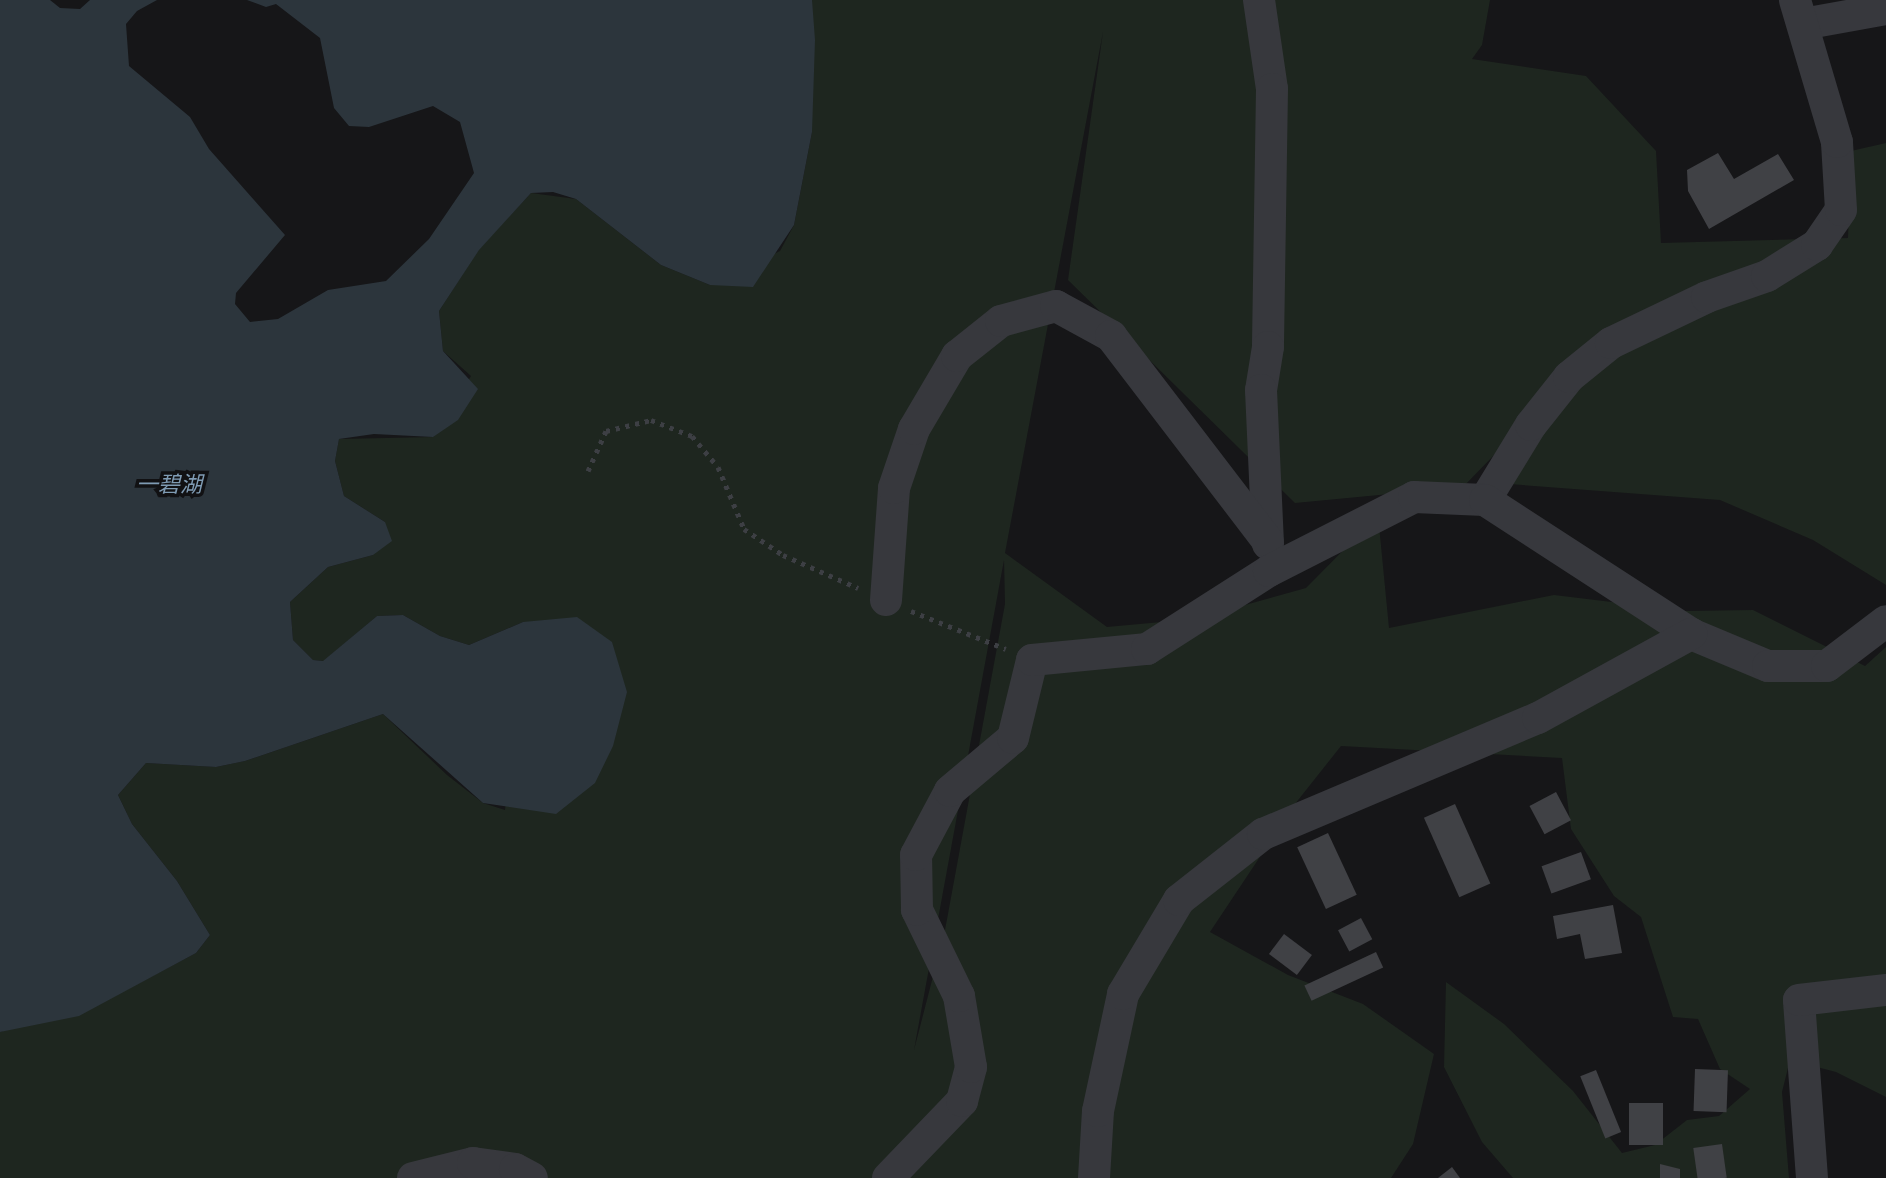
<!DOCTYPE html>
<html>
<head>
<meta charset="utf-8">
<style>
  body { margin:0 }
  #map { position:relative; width:1886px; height:1178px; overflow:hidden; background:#161618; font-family:"DejaVu Sans","Noto Sans JP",sans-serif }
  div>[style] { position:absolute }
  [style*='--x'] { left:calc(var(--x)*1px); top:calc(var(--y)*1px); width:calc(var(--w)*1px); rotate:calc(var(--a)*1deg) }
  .green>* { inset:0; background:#1e261f }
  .water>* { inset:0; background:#2c353c }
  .building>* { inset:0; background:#404145; transform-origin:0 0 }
  .path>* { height:5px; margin-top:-2.5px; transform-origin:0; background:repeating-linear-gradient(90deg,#3d3f44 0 4px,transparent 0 10px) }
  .street>* { height:32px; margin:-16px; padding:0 16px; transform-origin:16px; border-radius:16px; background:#37383d }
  span { translate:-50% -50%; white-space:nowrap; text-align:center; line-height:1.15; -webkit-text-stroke:7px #111113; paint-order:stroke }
  .water-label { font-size:22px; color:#7f9bb3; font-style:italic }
</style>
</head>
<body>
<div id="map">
  <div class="green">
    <i style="clip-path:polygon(evenodd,812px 0,1490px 0,1482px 45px,1472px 59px,1586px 76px,1656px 151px,1661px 243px,1848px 238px,1851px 151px,1886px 143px,1886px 585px,1813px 540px,1720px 500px,1496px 483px,1565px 382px,1463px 487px,1295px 503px,1068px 280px,1103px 32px,1005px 553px,1107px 627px,1195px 619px,1306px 588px,1378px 515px,1389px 628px,1554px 595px,1686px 611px,1753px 610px,1865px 666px,1886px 647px,1886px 1097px,1836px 1072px,1790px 1060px,1782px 1092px,1789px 1178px,1513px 1178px,1482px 1142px,1444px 1067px,1446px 982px,1504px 1024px,1573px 1091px,1622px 1153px,1655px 1145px,1687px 1120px,1719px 1116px,1750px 1089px,1720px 1069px,1698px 1019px,1673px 1017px,1641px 917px,1614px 896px,1571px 829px,1562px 758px,1341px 746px,1295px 804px,1210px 932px,1288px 975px,1363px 1004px,1434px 1054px,1413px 1144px,1391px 1178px,0 1178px,0 1032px,105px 1001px,196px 953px,210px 935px,177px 881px,132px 824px,118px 795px,146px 763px,216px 767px,245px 761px,383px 714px,447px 775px,483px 803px,505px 810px,523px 622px,469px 645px,440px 636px,403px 615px,377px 616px,324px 661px,313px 660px,293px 640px,290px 602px,328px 567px,373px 555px,385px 522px,344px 496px,335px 461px,339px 439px,433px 437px,471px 376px,443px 351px,439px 311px,479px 249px,531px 193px,576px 199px,661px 265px,710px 285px,780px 251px,794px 225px,812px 132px,812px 0,1004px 560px,1005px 604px,945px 930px,914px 1050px,1004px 560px)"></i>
  </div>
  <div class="water">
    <i style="clip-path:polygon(0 0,50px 0,60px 8px,80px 9px,90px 0,157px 0,137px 11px,126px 24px,129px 66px,190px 117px,209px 149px,285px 235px,236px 293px,235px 304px,250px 322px,278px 319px,328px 290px,386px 281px,429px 239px,474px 173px,460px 122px,433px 106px,369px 127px,349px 126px,334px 108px,320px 38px,276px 4px,266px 7px,247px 0,812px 0,815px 40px,812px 132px,794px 225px,753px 287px,710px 285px,661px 265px,576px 199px,553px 192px,531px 193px,479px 250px,439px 311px,443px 351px,478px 389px,458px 420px,433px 437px,374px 434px,339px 439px,335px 461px,344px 496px,385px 522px,392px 541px,373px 555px,328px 567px,290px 602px,293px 640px,313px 660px,323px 661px,377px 616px,403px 615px,440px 636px,469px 645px,523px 622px,577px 617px,612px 642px,627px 692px,613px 746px,595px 783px,556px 814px,483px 803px,383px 714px,245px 761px,216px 767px,146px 763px,118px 795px,132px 824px,177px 881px,210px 935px,196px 953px,79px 1016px,0 1032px)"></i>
  </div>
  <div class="building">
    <i style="clip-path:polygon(1718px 153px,1734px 179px,1778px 154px,1794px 180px,1709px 229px,1688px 191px,1687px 170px)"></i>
    <i style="left:1556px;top:792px;width:32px;height:30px;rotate:62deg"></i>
    <i style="left:1455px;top:804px;width:87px;height:34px;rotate:66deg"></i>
    <i style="left:1328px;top:833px;width:68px;height:34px;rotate:65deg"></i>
    <i style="left:1581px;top:852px;width:29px;height:42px;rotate:70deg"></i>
    <i style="clip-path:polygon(1613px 905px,1622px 953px,1585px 959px,1580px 934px,1557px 939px,1553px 916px)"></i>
    <i style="left:1361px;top:918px;width:24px;height:26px;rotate:62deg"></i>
    <i style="left:1284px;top:934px;width:35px;height:25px;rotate:37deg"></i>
    <i style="left:1376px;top:952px;width:17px;height:79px;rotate:65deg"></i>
    <i style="left:1695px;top:1069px;width:33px;height:42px;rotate:2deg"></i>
    <i style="left:1596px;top:1070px;width:67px;height:17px;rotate:68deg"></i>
    <i style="left:1629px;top:1103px;width:34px;height:42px"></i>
    <i style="left:1722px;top:1144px;width:34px;height:29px;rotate:82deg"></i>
    <i style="clip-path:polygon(1660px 1164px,1680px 1169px,1680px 1178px,1660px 1178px)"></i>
    <i style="clip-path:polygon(1452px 1167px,1460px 1178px,1438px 1178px)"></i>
  </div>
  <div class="path">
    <i style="--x:588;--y:471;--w:44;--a:-65.8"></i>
    <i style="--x:606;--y:431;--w:46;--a:-13.7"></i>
    <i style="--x:651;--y:420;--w:44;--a:21.3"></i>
    <i style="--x:692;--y:436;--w:40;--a:50"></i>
    <i style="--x:718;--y:467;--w:67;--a:67.2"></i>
    <i style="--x:744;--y:529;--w:47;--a:33.7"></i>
    <i style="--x:783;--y:555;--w:82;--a:23.7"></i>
    <i style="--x:911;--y:611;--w:102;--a:21.8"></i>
  </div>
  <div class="street">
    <i style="--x:1259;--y:0;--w:90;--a:81.7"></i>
    <i style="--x:1272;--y:89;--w:258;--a:90.9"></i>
    <i style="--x:1268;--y:347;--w:44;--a:99.2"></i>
    <i style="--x:1261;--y:390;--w:154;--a:87.4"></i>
    <i style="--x:1803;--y:24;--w:84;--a:-10.2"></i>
    <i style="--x:1485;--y:500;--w:88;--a:-58.5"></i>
    <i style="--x:1531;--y:425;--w:61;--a:-51.6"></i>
    <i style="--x:1569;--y:377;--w:54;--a:-39"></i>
    <i style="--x:1611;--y:343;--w:106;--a:-25.6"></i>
    <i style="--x:1707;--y:297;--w:64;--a:-19.3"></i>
    <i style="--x:1767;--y:276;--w:59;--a:-31.8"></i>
    <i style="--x:1817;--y:245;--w:42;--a:-55.6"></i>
    <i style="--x:1841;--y:210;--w:68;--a:-93.4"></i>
    <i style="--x:1837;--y:142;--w:148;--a:-106.5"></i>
    <i style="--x:886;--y:600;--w:112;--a:-85.9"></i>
    <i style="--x:894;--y:488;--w:62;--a:-71.3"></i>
    <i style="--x:914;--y:429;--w:85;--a:-59.5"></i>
    <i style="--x:957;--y:356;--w:56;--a:-38.5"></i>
    <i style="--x:1001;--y:321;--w:57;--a:-15.3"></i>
    <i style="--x:1056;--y:306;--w:63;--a:28.6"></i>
    <i style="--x:1111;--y:336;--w:258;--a:52.6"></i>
    <i style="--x:413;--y:1178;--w:62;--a:-14"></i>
    <i style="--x:473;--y:1163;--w:42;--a:8.1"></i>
    <i style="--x:515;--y:1169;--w:19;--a:28"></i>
    <i style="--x:888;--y:1178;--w:107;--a:-46.1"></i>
    <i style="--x:962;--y:1101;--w:35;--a:-75"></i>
    <i style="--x:971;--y:1067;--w:72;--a:-99.6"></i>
    <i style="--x:959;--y:996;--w:96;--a:-116"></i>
    <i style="--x:917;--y:910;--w:55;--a:-91"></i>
    <i style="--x:916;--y:855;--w:72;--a:-62"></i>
    <i style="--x:950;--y:791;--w:82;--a:-40.1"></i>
    <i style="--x:1013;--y:738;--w:80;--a:-76.3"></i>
    <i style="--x:1032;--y:660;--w:116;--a:-5.5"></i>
    <i style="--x:1147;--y:649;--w:145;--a:-32.6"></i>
    <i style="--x:1269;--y:571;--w:163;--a:-27"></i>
    <i style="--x:1414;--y:497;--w:71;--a:2.4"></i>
    <i style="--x:1485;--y:500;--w:246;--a:33"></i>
    <i style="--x:1691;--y:634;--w:83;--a:22.6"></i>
    <i style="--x:1768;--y:666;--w:59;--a:0"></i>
    <i style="--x:1827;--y:666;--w:74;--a:-37.3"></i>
    <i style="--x:1094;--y:1178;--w:67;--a:-86.6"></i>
    <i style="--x:1098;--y:1111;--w:120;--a:-77.9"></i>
    <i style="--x:1123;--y:994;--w:109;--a:-59.2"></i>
    <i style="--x:1179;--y:900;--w:107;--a:-38.2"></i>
    <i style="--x:1263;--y:834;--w:298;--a:-22.9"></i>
    <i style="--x:1538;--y:718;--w:175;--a:-28.8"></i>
    <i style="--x:1812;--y:1178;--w:178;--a:-94.2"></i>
    <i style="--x:1799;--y:1000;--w:88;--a:-6.6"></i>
  </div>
  <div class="water-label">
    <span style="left:169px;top:485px">一碧湖</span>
  </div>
</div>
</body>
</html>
